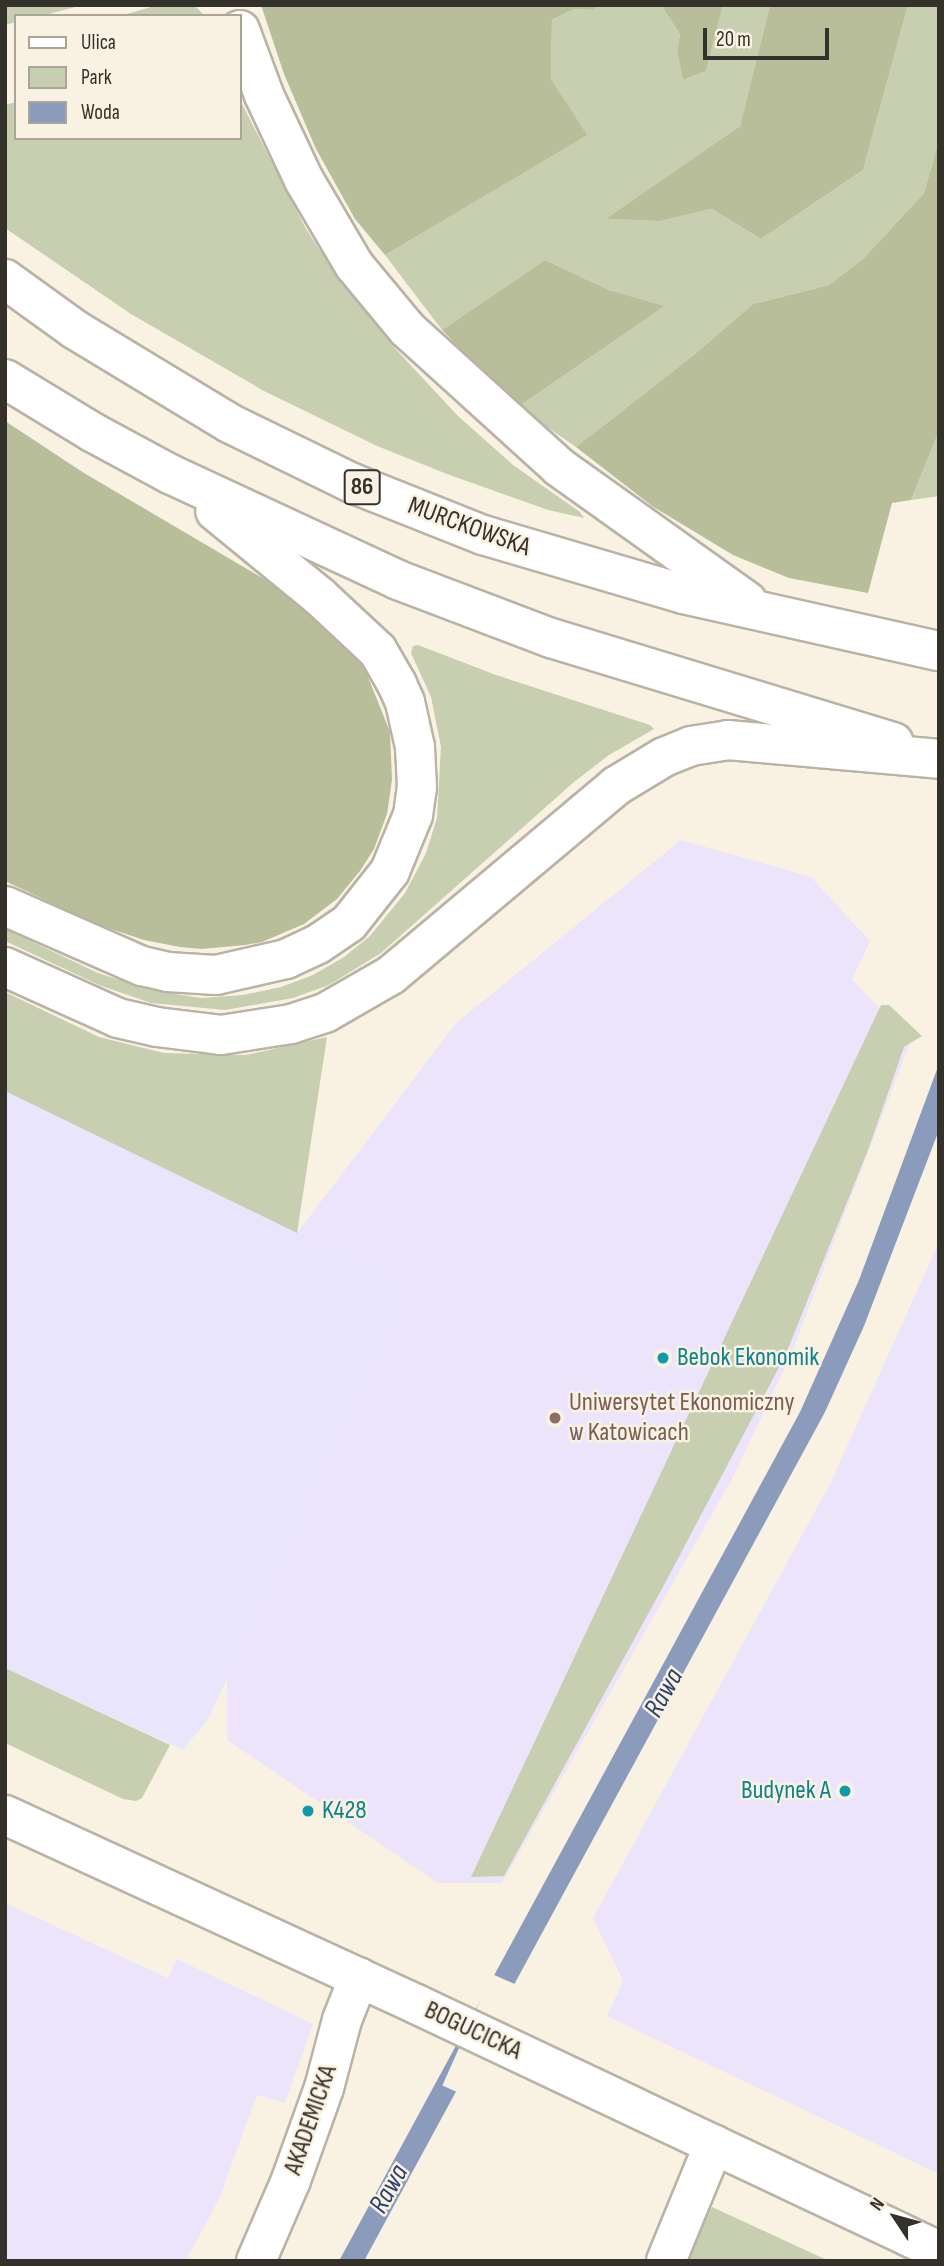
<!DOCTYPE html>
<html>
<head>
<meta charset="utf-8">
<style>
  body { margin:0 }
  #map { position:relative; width:944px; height:2266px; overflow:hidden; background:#f9f2e3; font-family:"Sofia Sans Condensed",sans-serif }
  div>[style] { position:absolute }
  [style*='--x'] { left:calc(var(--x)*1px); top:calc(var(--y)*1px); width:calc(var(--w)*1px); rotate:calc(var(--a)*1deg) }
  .commercial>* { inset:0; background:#e9e5fc }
  .education>* { inset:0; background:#ece4fa }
  .green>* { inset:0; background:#c8ceb0 }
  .forest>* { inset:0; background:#b7be99 }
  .water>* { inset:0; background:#8a9bbb }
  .pier>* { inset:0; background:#f9f2e3; transform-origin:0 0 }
  .roads { filter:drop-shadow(2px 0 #bab3a5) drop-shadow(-2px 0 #bab3a5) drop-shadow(0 2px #bab3a5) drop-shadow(0 -2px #bab3a5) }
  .minor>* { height:38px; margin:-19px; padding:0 19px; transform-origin:19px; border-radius:19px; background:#fff }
  .highway>* { height:38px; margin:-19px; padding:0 19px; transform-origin:19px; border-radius:19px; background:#fff }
  .dots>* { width:19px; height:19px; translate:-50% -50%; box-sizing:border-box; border:4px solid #f9f2e3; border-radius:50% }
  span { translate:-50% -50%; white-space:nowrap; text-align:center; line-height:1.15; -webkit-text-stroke:5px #f9f2e3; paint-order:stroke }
  .shield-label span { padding:2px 5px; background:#f9f2e3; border:2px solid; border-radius:5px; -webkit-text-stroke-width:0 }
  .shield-label { font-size:24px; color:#34312b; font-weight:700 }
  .street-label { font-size:26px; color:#34312b }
  .culture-label { font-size:26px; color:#0d838f }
  .left { translate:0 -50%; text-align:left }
  .right { translate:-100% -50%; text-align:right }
  .education-label { font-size:26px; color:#785e54 }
  .water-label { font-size:28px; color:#2b406c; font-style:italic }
  .frame { position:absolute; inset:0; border:7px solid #34312b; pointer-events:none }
  .legend { position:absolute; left:14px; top:14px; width:228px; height:126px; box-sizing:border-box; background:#f9f2e3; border:2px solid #aaa599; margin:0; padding:9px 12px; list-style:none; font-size:21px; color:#34312b }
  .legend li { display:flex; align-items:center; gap:14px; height:35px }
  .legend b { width:35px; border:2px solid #aaa599 }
  .north { position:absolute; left:860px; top:2182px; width:70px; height:70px; -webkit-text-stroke:5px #f9f2e3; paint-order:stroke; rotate:306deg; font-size:19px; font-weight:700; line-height:28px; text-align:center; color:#34312b }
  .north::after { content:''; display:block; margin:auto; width:24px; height:32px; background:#34312b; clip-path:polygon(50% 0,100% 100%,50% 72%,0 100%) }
  .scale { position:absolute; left:703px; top:28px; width:126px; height:32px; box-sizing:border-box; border:4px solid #34312b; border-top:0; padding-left:9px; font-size:21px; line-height:24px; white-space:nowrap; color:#34312b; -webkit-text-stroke:5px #f9f2e3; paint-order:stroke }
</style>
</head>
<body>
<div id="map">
  <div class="commercial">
    <i style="clip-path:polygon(5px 1091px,412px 1285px,208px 1719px,183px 1750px,5px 1668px)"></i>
  </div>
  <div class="education">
    <i style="clip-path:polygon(681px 840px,811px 877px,870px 941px,852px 980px,911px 1040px,790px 1357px,732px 1479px,502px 1883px,438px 1883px,227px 1740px,227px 1677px,412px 1286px,297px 1233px,456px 1023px)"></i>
    <i style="clip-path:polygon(939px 1242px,939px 2174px,607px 2016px,623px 1981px,593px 1918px,830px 1484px)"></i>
    <i style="clip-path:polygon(5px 1903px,168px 1978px,177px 1959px,313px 2024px,285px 2103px,257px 2095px,219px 2199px,186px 2261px,5px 2261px)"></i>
  </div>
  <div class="green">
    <i style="clip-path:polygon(5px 5px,83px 5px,41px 16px,16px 16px,16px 22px,5px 25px)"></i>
    <i style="clip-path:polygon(158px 5px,194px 5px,205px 16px,120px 16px)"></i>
    <i style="clip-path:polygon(597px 5px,661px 5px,680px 34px,677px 51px,683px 80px,706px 71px,723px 5px,770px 5px,740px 126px,607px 219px,660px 221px,712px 209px,761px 239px,863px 170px,908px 5px,939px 5px,939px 140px,924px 193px,863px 259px,829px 285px,753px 304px,695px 354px,576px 447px,518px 407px,665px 306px,609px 290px,545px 260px,442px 330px,385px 255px,586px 135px,551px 79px,552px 20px,574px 9px,594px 10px)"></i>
    <i style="clip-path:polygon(240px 100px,306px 229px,334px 271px,390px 343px,458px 416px,513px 465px,580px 512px,584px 518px,548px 510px,447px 474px,377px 446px,264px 391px,131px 314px,5px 228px,5px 105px,16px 102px,16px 138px,240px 138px)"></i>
    <i style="clip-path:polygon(939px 431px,939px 496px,911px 500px)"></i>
    <i style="clip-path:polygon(418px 645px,496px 675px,650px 725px,654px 729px,609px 755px,574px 782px,381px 953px,329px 985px,293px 998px,225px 1010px,151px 1003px,99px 985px,5px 941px,5px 929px,98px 973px,151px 990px,201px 998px,243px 995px,281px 987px,313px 975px,344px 957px,370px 936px,405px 893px,426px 853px,437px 818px,441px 747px,431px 697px,411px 653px,413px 646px)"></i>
    <i style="clip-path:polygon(5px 992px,99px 1037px,164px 1053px,246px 1055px,327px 1037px,297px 1233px,5px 1091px)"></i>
    <i style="clip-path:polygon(881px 1005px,889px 1005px,922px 1036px,904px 1047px,868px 1150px,785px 1356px,664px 1585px,504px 1876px,471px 1877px)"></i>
    <i style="clip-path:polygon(5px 1668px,170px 1745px,142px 1798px,136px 1801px,123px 1799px,5px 1743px)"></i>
    <i style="clip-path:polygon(712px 2207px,829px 2261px,687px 2261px)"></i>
  </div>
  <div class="forest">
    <i style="clip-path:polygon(261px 5px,597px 5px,594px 10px,574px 9px,552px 20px,551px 79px,587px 135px,385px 255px,355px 219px,316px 149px,284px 74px)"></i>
    <i style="clip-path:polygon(661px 5px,723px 5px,706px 71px,683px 80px,677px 51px,680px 34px)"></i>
    <i style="clip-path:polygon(770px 5px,908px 5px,863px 170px,761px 239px,712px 209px,660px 221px,606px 219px,740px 126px)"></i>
    <i style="clip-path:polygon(939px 140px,939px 431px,911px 500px,892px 503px,868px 593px,789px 578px,733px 555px,652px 506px,576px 447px,695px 354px,753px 304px,829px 285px,863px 259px,924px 193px)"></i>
    <i style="clip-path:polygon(545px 260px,609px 290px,665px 306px,518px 407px,442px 330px)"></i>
    <i style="clip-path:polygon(5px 421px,84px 473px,281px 589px,305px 607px,352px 652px,366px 672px,390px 732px,392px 780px,387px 814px,374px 849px,360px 871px,337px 899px,304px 924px,262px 942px,245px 945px,202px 949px,180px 947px,144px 940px,96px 924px,5px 881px)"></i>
  </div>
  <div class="water">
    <i style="clip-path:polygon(939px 1064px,939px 1130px,864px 1326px,825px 1412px,364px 2261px,339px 2261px,800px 1412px,859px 1280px)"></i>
  </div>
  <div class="pier">
    <i style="left:492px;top:1974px;width:30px;height:122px;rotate:24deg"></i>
  </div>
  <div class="roads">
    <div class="minor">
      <i style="--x:5;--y:1815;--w:452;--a:24.7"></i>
      <i style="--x:416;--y:2004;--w:578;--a:25.28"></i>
      <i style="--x:256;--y:2261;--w:88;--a:-66.6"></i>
      <i style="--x:291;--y:2180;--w:98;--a:-70.3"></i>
      <i style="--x:324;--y:2088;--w:70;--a:-75.2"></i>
      <i style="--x:342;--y:2020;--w:46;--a:-68.4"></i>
      <i style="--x:666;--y:2261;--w:126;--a:-67.7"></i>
    </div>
    <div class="highway">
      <i style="--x:240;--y:30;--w:69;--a:69.7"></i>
      <i style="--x:264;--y:95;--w:94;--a:64.8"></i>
      <i style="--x:304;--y:180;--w:99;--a:59.5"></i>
      <i style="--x:354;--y:265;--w:83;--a:50.4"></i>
      <i style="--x:407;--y:329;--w:205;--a:42.2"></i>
      <i style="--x:559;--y:467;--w:231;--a:35.5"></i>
      <i style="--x:5;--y:279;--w:85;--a:35.9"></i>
      <i style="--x:74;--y:329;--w:181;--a:31.2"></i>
      <i style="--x:229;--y:423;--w:137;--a:26"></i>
      <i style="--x:352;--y:483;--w:141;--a:21.7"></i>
      <i style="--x:483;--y:535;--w:209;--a:16.4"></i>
      <i style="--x:683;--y:594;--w:262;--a:12.6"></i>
      <i style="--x:5;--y:379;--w:102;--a:31.3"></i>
      <i style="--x:92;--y:432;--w:89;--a:28.3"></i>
      <i style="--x:170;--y:474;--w:251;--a:24.9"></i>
      <i style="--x:398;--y:580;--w:164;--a:20.8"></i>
      <i style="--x:551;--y:638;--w:358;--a:16.9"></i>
      <i style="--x:5;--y:906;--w:150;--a:23.7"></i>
      <i style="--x:142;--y:966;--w:27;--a:13"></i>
      <i style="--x:168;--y:972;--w:48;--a:3.6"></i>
      <i style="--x:216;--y:975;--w:72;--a:-12.9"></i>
      <i style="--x:286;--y:959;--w:35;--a:-25"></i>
      <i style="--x:318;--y:944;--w:37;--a:-34"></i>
      <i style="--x:349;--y:923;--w:66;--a:-51.7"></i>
      <i style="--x:390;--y:871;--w:61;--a:-67.7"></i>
      <i style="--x:413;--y:815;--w:27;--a:-82"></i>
      <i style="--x:417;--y:788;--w:41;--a:-92.8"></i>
      <i style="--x:415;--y:747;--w:46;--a:-102.5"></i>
      <i style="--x:405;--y:702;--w:20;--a:-114"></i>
      <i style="--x:397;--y:684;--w:39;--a:-120"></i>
      <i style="--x:377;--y:650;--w:79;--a:-137"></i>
      <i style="--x:319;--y:596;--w:134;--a:-140.7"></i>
      <i style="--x:5;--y:967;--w:124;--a:24.3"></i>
      <i style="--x:118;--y:1018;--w:40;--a:13"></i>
      <i style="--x:157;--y:1027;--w:64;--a:7.1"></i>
      <i style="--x:221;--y:1035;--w:71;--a:-8.9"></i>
      <i style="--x:291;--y:1024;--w:36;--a:-18"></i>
      <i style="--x:325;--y:1013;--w:76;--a:-29.9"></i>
      <i style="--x:391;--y:975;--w:294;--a:-40"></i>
      <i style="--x:616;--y:786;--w:56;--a:-31.1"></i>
      <i style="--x:664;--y:757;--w:29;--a:-22"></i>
      <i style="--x:691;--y:746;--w:37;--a:-9"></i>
      <i style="--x:728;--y:740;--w:212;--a:5.1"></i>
    </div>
  </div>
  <div class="dots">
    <i style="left:663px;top:1358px;background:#0f9aa8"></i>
    <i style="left:555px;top:1418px;background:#8d6e63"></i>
    <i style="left:845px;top:1791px;background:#0f9aa8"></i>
    <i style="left:308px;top:1811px;background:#0f9aa8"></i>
  </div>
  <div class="shield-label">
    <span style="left:362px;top:487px">86</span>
  </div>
  <div class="street-label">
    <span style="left:469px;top:527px;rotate:20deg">MURCKOWSKA</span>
    <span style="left:473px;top:2031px;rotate:25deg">BOGUCICKA</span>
    <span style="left:311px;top:2120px;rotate:-71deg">AKADEMICKA</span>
  </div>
  <div class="culture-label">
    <span class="left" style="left:677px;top:1358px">Bebok Ekonomik</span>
    <span class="right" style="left:831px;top:1791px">Budynek A</span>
    <span class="left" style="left:322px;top:1811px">K428</span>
  </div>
  <div class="education-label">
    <span class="left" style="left:569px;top:1418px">Uniwersytet Ekonomiczny<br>w Katowicach</span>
  </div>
  <div class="water-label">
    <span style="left:664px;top:1693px;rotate:-61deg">Rawa</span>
    <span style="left:389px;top:2189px;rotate:-61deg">Rawa</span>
  </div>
  <div class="frame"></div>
  <ul class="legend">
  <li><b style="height:9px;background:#fff"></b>Ulica</li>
  <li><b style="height:19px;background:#c8ceb0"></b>Park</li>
  <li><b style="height:19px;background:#8a9bbb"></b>Woda</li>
  </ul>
  <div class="north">N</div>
  <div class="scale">20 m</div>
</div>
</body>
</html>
